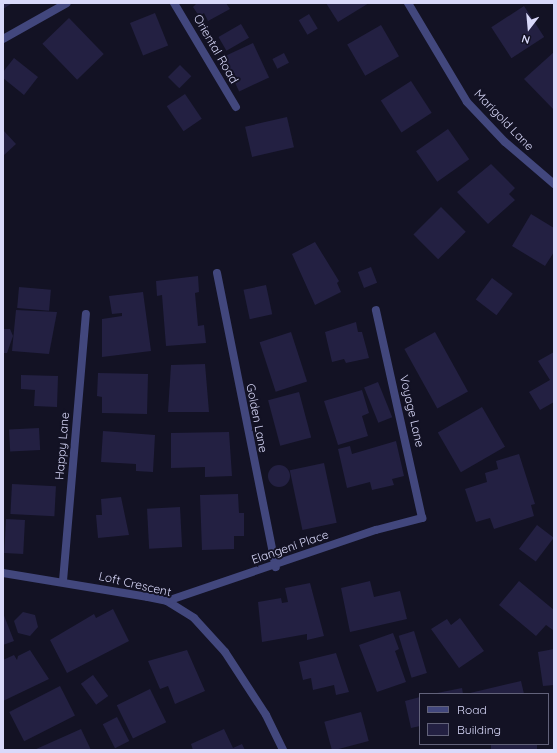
<!DOCTYPE html>
<html>
<head>
<meta charset="utf-8">
<style>
  body { margin:0 }
  #map { position:relative; width:557px; height:753px; overflow:hidden; background:#131224; font-family:Quicksand,sans-serif }
  div>[style] { position:absolute }
  [style*='--x'] { left:calc(var(--x)*1px); top:calc(var(--y)*1px); width:calc(var(--w)*1px); rotate:calc(var(--a)*1deg) }
  .building>* { inset:0; background:#232042; transform-origin:0 0 }
  .round { border-radius:50% }
  .minor>* { height:8px; margin:-4px; padding:0 4px; transform-origin:4px; border-radius:4px; background:#42477d }
  span { translate:-50% -50%; white-space:nowrap; text-align:center; line-height:1.15; -webkit-text-stroke:4px #131224; paint-order:stroke }
  .street-label { font-size:12px; color:#d9d9fa }
  .frame { position:absolute; inset:0; border:4px solid #d9d9fa; pointer-events:none }
  .legend { position:absolute; left:419px; top:693px; width:130px; height:52px; box-sizing:border-box; background:#131224; border:1px solid #62627a; margin:0; padding:5px 7px; list-style:none; font-size:12px; color:#d9d9fa }
  .legend li { display:flex; align-items:center; gap:8px; height:20px }
  .legend b { width:20px; border:1px solid #62627a }
  .north { position:absolute; left:509px; top:8px; width:40px; height:40px; -webkit-text-stroke:3px #131224; paint-order:stroke; rotate:196deg; font-size:11px; font-weight:700; line-height:16px; text-align:center; color:#d9d9fa }
  .north::after { content:''; display:block; margin:auto; width:14px; height:18px; background:#d9d9fa; clip-path:polygon(50% 0,100% 100%,50% 72%,0 100%) }
</style>
</head>
<body>
<div id="map">
  <div class="building">
    <i style="clip-path:polygon(3px 3px,10px 3px,11px 4px,3px 9px)"></i>
    <i style="clip-path:polygon(197px 3px,226px 3px,230px 9px,208px 21px,204px 13px,199px 16px,193px 7px)"></i>
    <i style="clip-path:polygon(326px 3px,369px 3px,338px 22px)"></i>
    <i style="left:524px;top:6px;width:37px;height:39px;rotate:57deg"></i>
    <i style="left:155px;top:13px;width:35px;height:27px;rotate:68deg"></i>
    <i style="left:309px;top:14px;width:17px;height:12px;rotate:59deg"></i>
    <i style="left:69px;top:18px;width:50px;height:37px;rotate:46deg"></i>
    <i style="left:241px;top:24px;width:16px;height:26px;rotate:60deg"></i>
    <i style="left:381px;top:25px;width:36px;height:39px;rotate:60deg"></i>
    <i style="left:253px;top:43px;width:38px;height:33px;rotate:65deg"></i>
    <i style="clip-path:polygon(554px 52px,554px 110px,524px 79px)"></i>
    <i style="left:284px;top:53px;width:11px;height:13px;rotate:63deg"></i>
    <i style="clip-path:polygon(14px 58px,38px 77px,24px 95px,3px 78px,3px 72px)"></i>
    <i style="left:180px;top:65px;width:16px;height:17px;rotate:45deg"></i>
    <i style="left:411px;top:81px;width:38px;height:36px;rotate:57deg"></i>
    <i style="left:185px;top:94px;width:30px;height:22px;rotate:56deg"></i>
    <i style="left:287px;top:117px;width:31px;height:43px;rotate:77deg"></i>
    <i style="left:448px;top:129px;width:37px;height:39px;rotate:55deg"></i>
    <i style="clip-path:polygon(3px 130px,16px 144px,3px 156px)"></i>
    <i style="clip-path:polygon(491px 164px,515px 188px,509px 194px,515px 200px,488px 224px,457px 192px)"></i>
    <i style="left:441px;top:207px;width:35px;height:39px;rotate:45deg"></i>
    <i style="clip-path:polygon(531px 214px,554px 228px,554px 252px,545px 266px,512px 246px)"></i>
    <i style="clip-path:polygon(315px 242px,339px 281px,337px 283px,341px 292px,315px 305px,292px 254px)"></i>
    <i style="left:371px;top:267px;width:17px;height:14px;rotate:69deg"></i>
    <i style="clip-path:polygon(198px 276px,199px 292px,195px 293px,198px 326px,204px 325px,206px 343px,166px 346px,162px 295px,157px 296px,156px 281px)"></i>
    <i style="left:492px;top:278px;width:26px;height:27px;rotate:37deg"></i>
    <i style="left:266px;top:285px;width:30px;height:23px;rotate:78deg"></i>
    <i style="left:19px;top:287px;width:32px;height:21px;rotate:5deg"></i>
    <i style="clip-path:polygon(143px 292px,151px 351px,102px 357px,102px 319px,122px 316px,122px 313px,112px 314px,109px 296px)"></i>
    <i style="clip-path:polygon(16px 310px,57px 312px,49px 354px,12px 351px)"></i>
    <i style="clip-path:polygon(356px 322px,358px 332px,362px 332px,369px 358px,346px 363px,344px 359px,332px 362px,325px 332px)"></i>
    <i style="clip-path:polygon(3px 329px,10px 329px,13px 336px,7px 353px,3px 353px)"></i>
    <i style="left:291px;top:332px;width:52px;height:33px;rotate:72deg"></i>
    <i style="left:435px;top:332px;width:68px;height:35px;rotate:61deg"></i>
    <i style="clip-path:polygon(554px 352px,554px 402px,540px 410px,529px 392px,550px 380px,538px 361px)"></i>
    <i style="clip-path:polygon(205px 364px,209px 412px,168px 412px,171px 365px)"></i>
    <i style="clip-path:polygon(98px 373px,148px 374px,147px 414px,102px 413px,102px 397px,97px 396px)"></i>
    <i style="clip-path:polygon(21px 375px,58px 376px,57px 407px,34px 406px,35px 390px,21px 389px)"></i>
    <i style="left:378px;top:382px;width:38px;height:15px;rotate:68deg"></i>
    <i style="clip-path:polygon(362px 390px,369px 413px,362px 416px,368px 436px,338px 445px,324px 401px)"></i>
    <i style="left:299px;top:392px;width:47px;height:32px;rotate:75deg"></i>
    <i style="left:482px;top:407px;width:46px;height:51px;rotate:60deg"></i>
    <i style="left:39px;top:428px;width:22px;height:30px;rotate:87deg"></i>
    <i style="clip-path:polygon(103px 431px,155px 435px,153px 472px,136px 471px,136px 464px,101px 462px)"></i>
    <i style="clip-path:polygon(229px 432px,232px 476px,205px 477px,205px 467px,171px 468px,171px 433px)"></i>
    <i style="clip-path:polygon(396px 441px,404px 476px,392px 479px,394px 485px,372px 490px,370px 482px,347px 488px,338px 449px,350px 446px,352px 454px)"></i>
    <i style="clip-path:polygon(519px 454px,535px 504px,531px 505px,534px 516px,494px 529px,490px 518px,476px 522px,465px 489px,487px 482px,485px 473px,498px 469px,496px 461px)"></i>
    <i style="left:324px;top:463px;width:61px;height:35px;rotate:78deg"></i>
    <i class="round" style="left:268px;top:465px;width:22px;height:22px"></i>
    <i style="left:12px;top:484px;width:44px;height:30px;rotate:3deg"></i>
    <i style="clip-path:polygon(238px 494px,239px 513px,244px 513px,244px 536px,234px 536px,234px 549px,202px 550px,200px 495px)"></i>
    <i style="clip-path:polygon(121px 497px,129px 535px,98px 538px,96px 515px,102px 515px,101px 499px)"></i>
    <i style="left:180px;top:507px;width:40px;height:33px;rotate:87deg"></i>
    <i style="left:6px;top:519px;width:19px;height:34px;rotate:3deg"></i>
    <i style="left:537px;top:525px;width:21px;height:30px;rotate:37deg"></i>
    <i style="clip-path:polygon(370px 581px,374px 597px,400px 591px,407px 619px,350px 632px,341px 588px)"></i>
    <i style="clip-path:polygon(519px 581px,554px 610px,553px 630px,546px 625px,536px 636px,499px 605px)"></i>
    <i style="clip-path:polygon(310px 583px,324px 636px,307px 640px,307px 634px,262px 642px,258px 602px,281px 598px,282px 603px,288px 602px,285px 588px)"></i>
    <i style="clip-path:polygon(113px 609px,129px 641px,67px 673px,50px 640px,94px 614px,96px 618px)"></i>
    <i style="clip-path:polygon(23px 612px,35px 615px,38px 627px,30px 636px,18px 633px,14px 621px)"></i>
    <i style="clip-path:polygon(3px 613px,14px 641px,3px 645px)"></i>
    <i style="clip-path:polygon(460px 618px,484px 651px,459px 668px,431px 629px,447px 619px,451px 625px)"></i>
    <i style="left:414px;top:631px;width:44px;height:16px;rotate:73deg"></i>
    <i style="clip-path:polygon(393px 633px,399px 649px,395px 651px,406px 682px,377px 692px,359px 645px)"></i>
    <i style="clip-path:polygon(554px 649px,554px 685px,543px 686px,538px 652px)"></i>
    <i style="clip-path:polygon(30px 650px,49px 679px,3px 701px,3px 660px,14px 655px,17px 660px,18px 656px)"></i>
    <i style="clip-path:polygon(187px 650px,205px 691px,175px 704px,168px 686px,160px 689px,148px 661px)"></i>
    <i style="clip-path:polygon(336px 653px,349px 692px,336px 695px,334px 685px,313px 690px,311px 678px,303px 680px,299px 662px)"></i>
    <i style="left:93px;top:675px;width:26px;height:15px;rotate:54deg"></i>
    <i style="clip-path:polygon(521px 681px,524px 694px,470px 694px,470px 693px)"></i>
    <i style="left:60px;top:686px;width:33px;height:57px;rotate:63deg"></i>
    <i style="clip-path:polygon(462px 688px,463px 694px,437px 694px,437px 693px)"></i>
    <i style="left:150px;top:689px;width:37px;height:37px;rotate:64deg"></i>
    <i style="clip-path:polygon(420px 697px,420px 726px,411px 728px,405px 701px)"></i>
    <i style="left:361px;top:712px;width:30px;height:38px;rotate:75deg"></i>
    <i style="left:117px;top:717px;width:27px;height:16px;rotate:63deg"></i>
    <i style="clip-path:polygon(81px 729px,91px 750px,34px 750px)"></i>
    <i style="clip-path:polygon(224px 729px,233px 748px,242px 744px,245px 750px,193px 750px,191px 744px)"></i>
    <i style="left:491px;top:744px;width:46px;height:6px"></i>
  </div>
  <div class="minor">
    <i style="--x:174;--y:3;--w:121;--a:59.2"></i>
    <i style="--x:408;--y:3;--w:115;--a:59.2"></i>
    <i style="--x:467;--y:102;--w:55;--a:46.5"></i>
    <i style="--x:505;--y:142;--w:65;--a:40.6"></i>
    <i style="--x:3;--y:39;--w:73;--a:-29.4"></i>
    <i style="--x:217;--y:273;--w:300;--a:78.7"></i>
    <i style="--x:3;--y:573;--w:147;--a:9.4"></i>
    <i style="--x:148;--y:597;--w:19;--a:12"></i>
    <i style="--x:167;--y:601;--w:32;--a:32"></i>
    <i style="--x:194;--y:618;--w:46;--a:47.6"></i>
    <i style="--x:225;--y:652;--w:75;--a:56.9"></i>
    <i style="--x:266;--y:715;--w:39;--a:64"></i>
    <i style="--x:63;--y:581;--w:268;--a:-85.1"></i>
    <i style="--x:167;--y:601;--w:221;--a:-18.8"></i>
    <i style="--x:376;--y:530;--w:48;--a:-14.6"></i>
    <i style="--x:422;--y:518;--w:213;--a:-102.5"></i>
  </div>
  <div class="street-label">
    <span style="left:216px;top:49px;rotate:60deg">Oriental Road</span>
    <span style="left:504px;top:120px;rotate:46deg">Marigold Lane</span>
    <span style="left:412px;top:411px;rotate:77deg">Voyage Lane</span>
    <span style="left:257px;top:418px;rotate:79deg">Golden Lane</span>
    <span style="left:62px;top:446px;rotate:-85deg">Happy Lane</span>
    <span style="left:290px;top:547px;rotate:-19deg">Elangeni Place</span>
    <span style="left:135px;top:584px;rotate:13deg">Loft Crescent</span>
  </div>
  <div class="frame"></div>
  <ul class="legend">
  <li><b style="height:5px;background:#42477d"></b>Road</li>
  <li><b style="height:11px;background:#232042"></b>Building</li>
  </ul>
  <div class="north">N</div>
</div>
</body>
</html>
